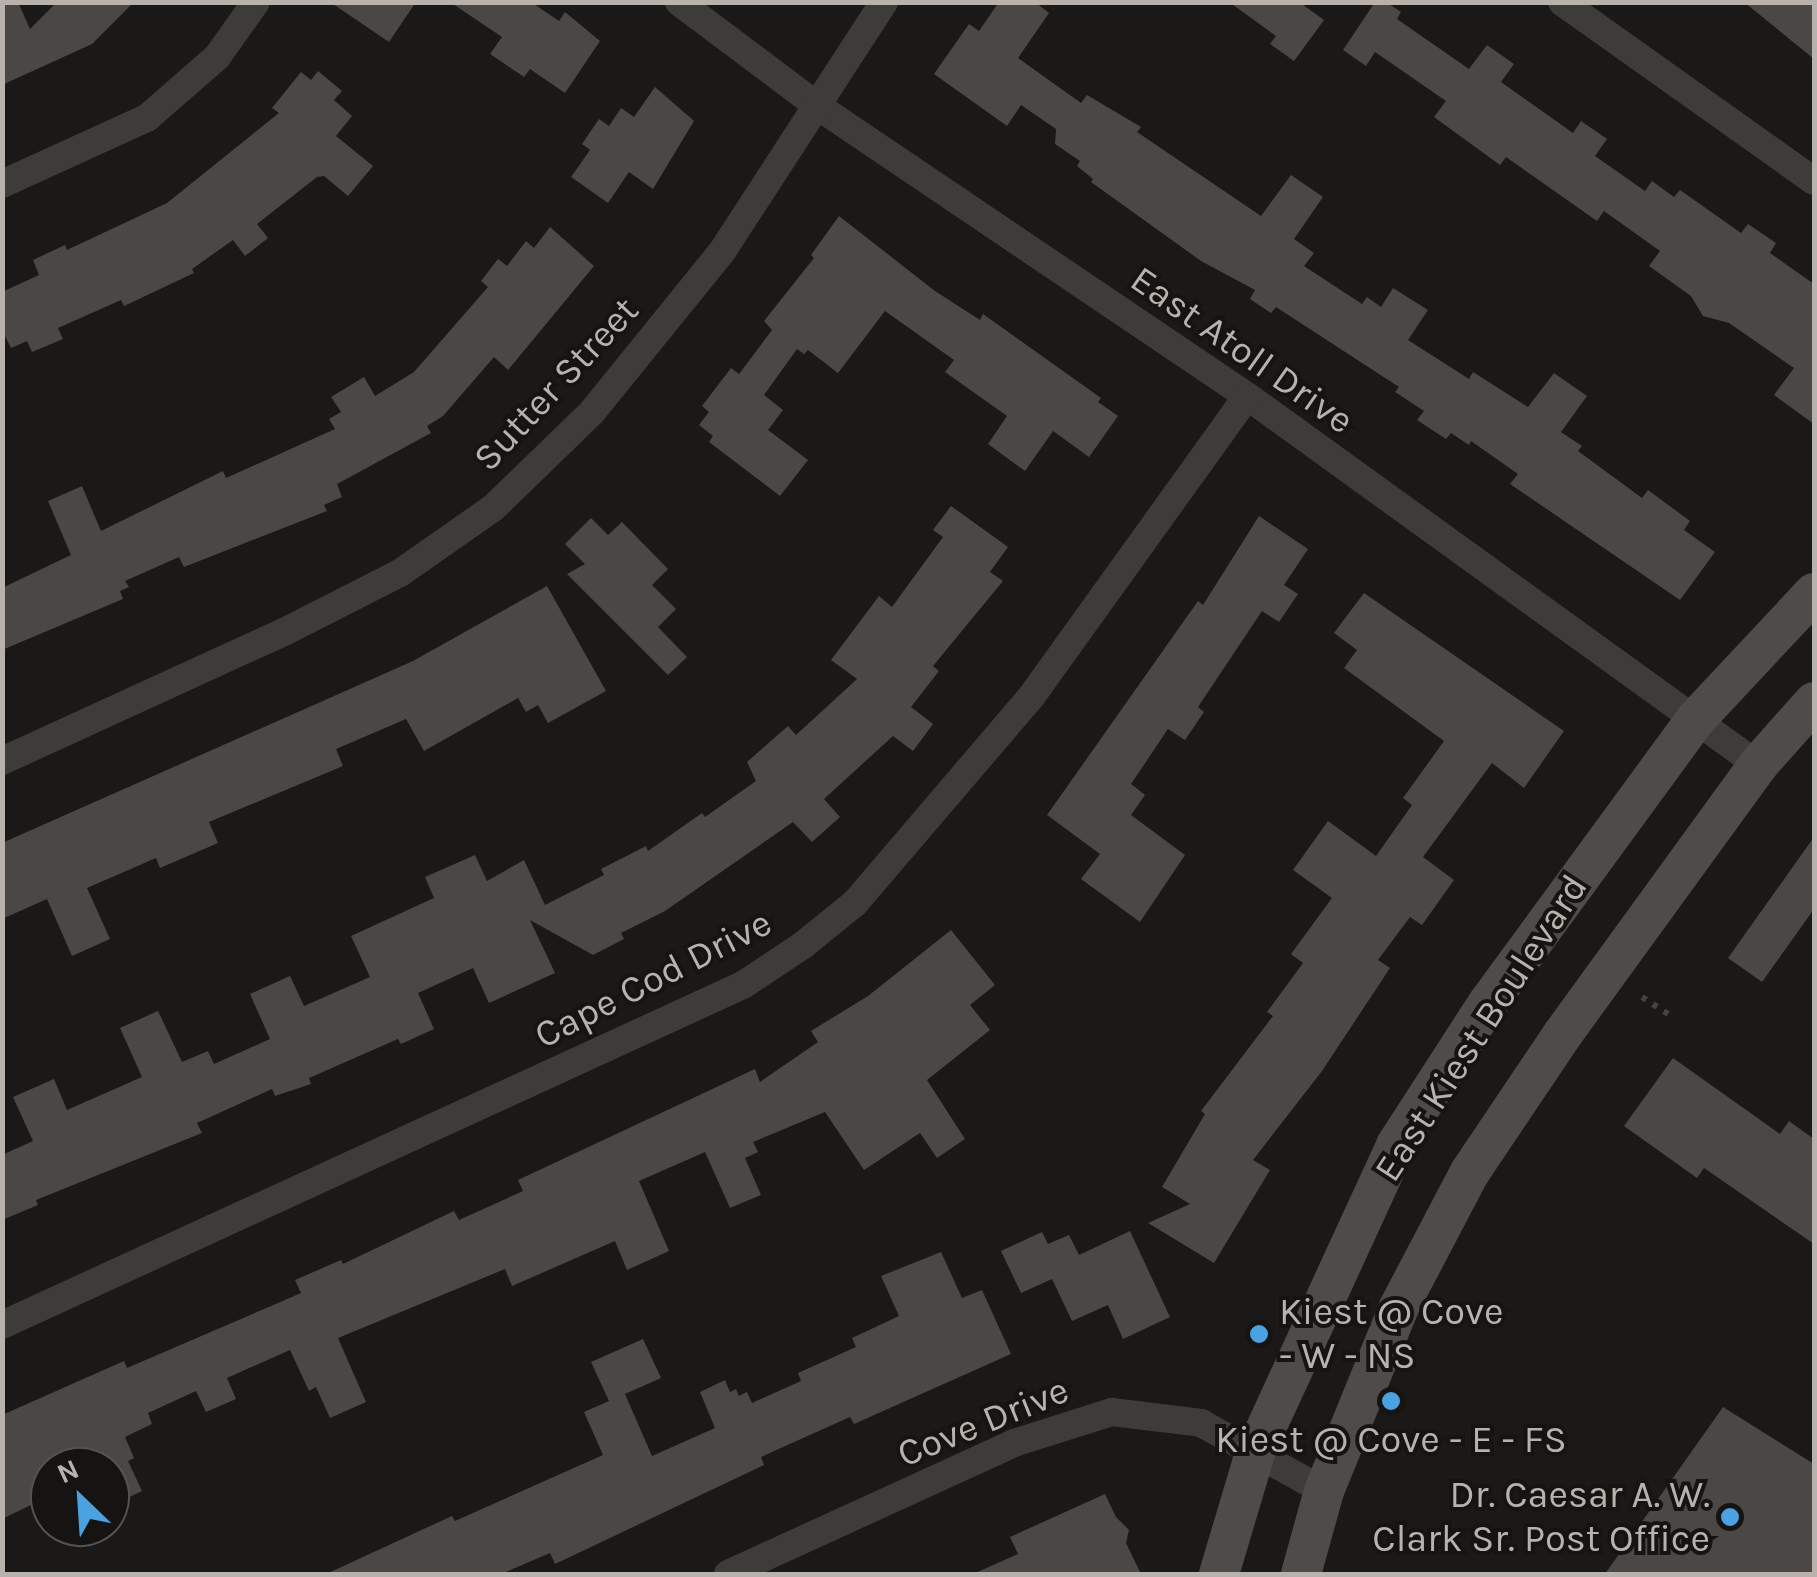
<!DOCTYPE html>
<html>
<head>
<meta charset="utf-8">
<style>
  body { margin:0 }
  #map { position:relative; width:1817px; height:1577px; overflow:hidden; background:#1a1918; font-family:Karla,sans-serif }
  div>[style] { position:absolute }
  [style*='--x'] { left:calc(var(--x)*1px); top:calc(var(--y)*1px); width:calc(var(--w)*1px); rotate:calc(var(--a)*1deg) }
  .building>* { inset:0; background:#4a4745 }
  .path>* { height:6px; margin-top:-3px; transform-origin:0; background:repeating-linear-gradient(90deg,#454240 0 5px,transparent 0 13px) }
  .minor>* { height:28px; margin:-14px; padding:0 14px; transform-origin:14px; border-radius:14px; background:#3e3c39 }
  .secondary>* { height:40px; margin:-20px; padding:0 20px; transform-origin:20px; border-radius:20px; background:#4e4b48 }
  .dots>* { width:28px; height:28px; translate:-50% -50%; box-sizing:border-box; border:5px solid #151413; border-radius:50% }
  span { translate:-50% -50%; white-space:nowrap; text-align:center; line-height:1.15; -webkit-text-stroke:8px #151413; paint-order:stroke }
  .street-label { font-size:38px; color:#b8b1ac }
  .poi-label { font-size:38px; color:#b8b1ac }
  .left { translate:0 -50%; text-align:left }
  .right { translate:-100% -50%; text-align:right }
  .frame { position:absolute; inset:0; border:5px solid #b8b1ac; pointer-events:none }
  .north { position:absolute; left:30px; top:1447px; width:100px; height:100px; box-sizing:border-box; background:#151413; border:2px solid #565350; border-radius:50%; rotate:335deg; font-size:28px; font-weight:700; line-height:40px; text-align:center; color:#b8b1ac }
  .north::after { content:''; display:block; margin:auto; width:35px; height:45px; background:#4aa2e0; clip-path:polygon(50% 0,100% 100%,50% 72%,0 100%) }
</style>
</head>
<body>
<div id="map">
  <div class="building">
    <i style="clip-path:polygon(2px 2px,18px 2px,30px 29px,57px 2px,134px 2px,92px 44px,2px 85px)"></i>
    <i style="clip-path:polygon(330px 2px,416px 2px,389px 42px)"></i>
    <i style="clip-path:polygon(450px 2px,531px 2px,559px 21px,565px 12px,600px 41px,565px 93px,530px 69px,524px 77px,490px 54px,502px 37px)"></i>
    <i style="clip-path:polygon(999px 2px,1035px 2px,1049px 13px,1018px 58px,1081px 103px,1087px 95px,1141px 127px,1137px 132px,1261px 216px,1291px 175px,1323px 197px,1294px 239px,1314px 253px,1304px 266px,1362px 304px,1367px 297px,1381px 307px,1393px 288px,1428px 310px,1408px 340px,1469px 379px,1473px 372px,1528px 407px,1554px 373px,1587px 396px,1561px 432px,1582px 446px,1578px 451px,1642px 498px,1648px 490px,1690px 521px,1684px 530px,1715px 552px,1680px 600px,1510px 484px,1518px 474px,1471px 441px,1469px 445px,1451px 433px,1446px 439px,1417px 420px,1424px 411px,1395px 392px,1399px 387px,1276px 307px,1271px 313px,1250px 299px,1255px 290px,1201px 261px,1091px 182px,1093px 179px,1077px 166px,1080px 161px,1055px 144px,1056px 129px,1021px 105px,1007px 126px,934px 74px,969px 24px,979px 31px)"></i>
    <i style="clip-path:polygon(1229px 2px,1299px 2px,1324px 20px,1294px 61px,1270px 44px,1276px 36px)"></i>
    <i style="clip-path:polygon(1375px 2px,1386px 2px,1401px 12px,1397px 19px,1469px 69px,1487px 45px,1514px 64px,1501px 82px,1573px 133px,1581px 121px,1607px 139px,1595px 156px,1645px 191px,1652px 181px,1674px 197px,1680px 190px,1741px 233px,1748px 224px,1776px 243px,1770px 253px,1814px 284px,1814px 424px,1774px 395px,1794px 368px,1729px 323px,1703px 316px,1691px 296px,1649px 266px,1660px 251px,1604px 211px,1597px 221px,1506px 157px,1500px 165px,1434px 117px,1446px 101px,1375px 52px,1366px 66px,1343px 50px)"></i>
    <i style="clip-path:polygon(1744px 2px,1814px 2px,1814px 59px)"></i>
    <i style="clip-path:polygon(318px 71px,342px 91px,334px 100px,352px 116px,336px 136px,373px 166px,348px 196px,324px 176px,317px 177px,257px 224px,268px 238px,245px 256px,233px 240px,192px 269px,194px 273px,124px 306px,121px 300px,58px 328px,63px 339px,32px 352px,27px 341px,11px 348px,2px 330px,2px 292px,39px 275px,33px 260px,65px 245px,67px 250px,167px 203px,279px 113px,272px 108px,301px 72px,311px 80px)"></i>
    <i style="clip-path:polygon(655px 87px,694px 121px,653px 189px,629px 172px,608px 203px,571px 177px,590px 150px,582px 144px,599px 119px,609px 126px,621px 108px,634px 117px)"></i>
    <i style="clip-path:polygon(839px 216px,935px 291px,980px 320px,983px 314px,1101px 398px,1098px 402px,1118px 416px,1089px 457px,1053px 431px,1025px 471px,988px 444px,1007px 416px,945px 372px,954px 360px,885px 311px,838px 373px,808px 350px,804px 354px,797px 349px,764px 395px,783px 410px,768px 430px,808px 460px,780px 496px,709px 442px,713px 436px,699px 425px,709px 412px,702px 406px,731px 368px,739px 374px,772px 330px,764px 321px,814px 258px,811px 255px)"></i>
    <i style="clip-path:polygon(550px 227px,594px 266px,508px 370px,494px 357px,443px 416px,427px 426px,431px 433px,337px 484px,342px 497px,324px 505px,327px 511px,184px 567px,179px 557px,125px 581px,129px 587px,120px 591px,123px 599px,2px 650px,2px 588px,71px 555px,48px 501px,82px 486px,101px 531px,223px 471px,226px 478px,335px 429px,329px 419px,341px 412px,331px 397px,364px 377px,375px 396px,414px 372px,488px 287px,481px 281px,498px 259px,507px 266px,526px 241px,534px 248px)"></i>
    <i style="clip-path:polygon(951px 506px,1008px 547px,990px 572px,1003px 581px,933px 666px,939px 671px,911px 707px,933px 724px,913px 751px,893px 736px,824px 799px,840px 817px,812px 842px,793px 822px,665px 911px,621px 933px,624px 939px,593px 955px,530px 920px,555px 973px,489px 1003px,473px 968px,418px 993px,434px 1029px,401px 1044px,398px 1039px,309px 1078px,311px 1084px,275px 1096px,272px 1089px,197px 1123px,202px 1133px,36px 1200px,38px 1205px,2px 1220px,2px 1155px,33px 1141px,13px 1097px,54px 1079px,67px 1110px,142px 1077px,120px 1028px,158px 1011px,182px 1062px,208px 1051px,214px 1064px,270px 1039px,250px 994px,290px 976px,304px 1006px,370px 977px,351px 936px,434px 898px,425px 877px,475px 855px,487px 881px,524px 860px,545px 905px,604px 875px,601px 869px,646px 846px,648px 851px,702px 813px,705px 817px,756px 781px,747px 762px,788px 726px,796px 735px,857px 679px,831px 660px,879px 596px,892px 607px,943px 537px,933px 530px)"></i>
    <i style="clip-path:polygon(1259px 516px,1308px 549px,1284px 585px,1298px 594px,1279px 622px,1262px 611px,1198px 707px,1204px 712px,1185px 740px,1168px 729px,1131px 784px,1145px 795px,1131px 815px,1185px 855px,1140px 922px,1081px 879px,1100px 854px,1047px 815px,1198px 601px,1203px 605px)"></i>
    <i style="clip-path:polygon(591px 518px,608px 535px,622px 522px,668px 569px,652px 585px,676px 609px,658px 627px,687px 657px,668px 675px,567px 574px,585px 564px,565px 544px)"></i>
    <i style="clip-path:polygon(547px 586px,606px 691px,548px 723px,538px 705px,526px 712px,518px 698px,424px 751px,406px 719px,336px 749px,343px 766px,209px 822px,218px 843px,160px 868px,156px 858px,87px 888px,110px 939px,72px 956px,47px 899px,2px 919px,2px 843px,413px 661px)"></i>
    <i style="clip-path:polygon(1364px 593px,1564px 731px,1524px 788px,1492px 763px,1423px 857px,1454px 880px,1422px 925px,1410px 917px,1378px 960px,1390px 968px,1322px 1071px,1253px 1160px,1270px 1170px,1214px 1263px,1148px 1223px,1190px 1204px,1162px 1187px,1205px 1114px,1201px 1111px,1273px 1016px,1267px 1012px,1303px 963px,1291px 954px,1332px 898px,1293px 870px,1328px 821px,1376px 856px,1412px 805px,1403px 798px,1444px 741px,1344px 668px,1357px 650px,1334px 633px)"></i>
    <i style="clip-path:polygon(1814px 837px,1814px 909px,1762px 982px,1728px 958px)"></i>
    <i style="clip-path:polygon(951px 930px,995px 985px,970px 1005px,990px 1030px,927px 1080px,965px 1139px,937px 1158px,920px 1133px,864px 1170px,825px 1112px,753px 1142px,758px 1152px,745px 1158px,761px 1195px,730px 1208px,705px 1152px,639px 1181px,669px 1251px,627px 1270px,615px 1241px,512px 1286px,505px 1269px,338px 1338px,366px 1402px,330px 1418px,316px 1387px,309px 1391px,290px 1350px,227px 1378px,236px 1399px,206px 1412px,196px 1391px,148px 1413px,152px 1424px,125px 1437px,134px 1458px,128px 1461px,142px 1491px,110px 1506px,110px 1467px,50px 1467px,50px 1488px,34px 1496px,37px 1502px,2px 1519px,2px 1415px,124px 1361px,127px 1368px,271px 1306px,301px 1293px,295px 1280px,341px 1260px,343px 1264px,454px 1211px,459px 1220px,523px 1191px,518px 1180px,755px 1069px,760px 1082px,818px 1042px,811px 1031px,868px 996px)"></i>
    <i style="clip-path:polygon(1673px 1058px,1780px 1134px,1789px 1121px,1814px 1139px,1814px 1244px,1704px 1168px,1697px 1178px,1624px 1126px)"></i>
    <i style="clip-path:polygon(1130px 1231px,1170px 1317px,1123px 1339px,1108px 1305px,1072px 1321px,1052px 1279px,1021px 1293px,1001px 1251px,1042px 1232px,1048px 1244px,1069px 1235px,1079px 1255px)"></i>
    <i style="clip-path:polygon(941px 1252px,962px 1298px,982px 1290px,1011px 1354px,854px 1424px,850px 1417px,761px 1457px,764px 1465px,555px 1564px,550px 1553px,501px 1574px,326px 1574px,452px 1516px,455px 1521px,603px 1455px,584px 1412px,609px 1401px,591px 1362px,643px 1339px,661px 1378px,625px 1394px,652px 1456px,715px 1428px,700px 1392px,725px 1380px,730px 1392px,736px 1389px,739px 1396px,747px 1392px,752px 1403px,801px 1381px,798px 1373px,856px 1347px,852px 1338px,899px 1316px,881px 1276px)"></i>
    <i style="clip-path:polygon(1723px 1407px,1814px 1464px,1814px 1574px,1605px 1574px)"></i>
    <i style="clip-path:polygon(1105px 1494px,1116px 1517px,1129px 1530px,1126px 1543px,1141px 1574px,973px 1574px,1018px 1554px,1010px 1537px)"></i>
  </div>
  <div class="path">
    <i style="--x:1642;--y:997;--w:38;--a:33"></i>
  </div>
  <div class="minor">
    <i style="--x:679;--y:2;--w:171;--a:36.9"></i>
    <i style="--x:816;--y:105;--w:520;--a:34.03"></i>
    <i style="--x:1247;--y:396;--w:630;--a:35.83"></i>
    <i style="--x:1562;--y:2;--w:309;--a:35.4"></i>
    <i style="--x:2;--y:184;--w:159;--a:-24.5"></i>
    <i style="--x:147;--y:118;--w:93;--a:-41.1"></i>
    <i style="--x:217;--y:57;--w:67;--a:-54.7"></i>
    <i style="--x:2;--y:761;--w:310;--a:-24.6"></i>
    <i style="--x:284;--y:632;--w:130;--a:-27"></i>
    <i style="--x:400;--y:573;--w:113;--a:-35"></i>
    <i style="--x:493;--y:508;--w:138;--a:-44.1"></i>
    <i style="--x:592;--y:412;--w:208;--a:-51"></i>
    <i style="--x:723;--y:250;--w:296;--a:-57"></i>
    <i style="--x:2;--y:1325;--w:815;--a:-24.65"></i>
    <i style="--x:743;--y:985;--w:72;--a:-33.7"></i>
    <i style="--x:803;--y:945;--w:67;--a:-38.9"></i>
    <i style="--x:855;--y:903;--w:271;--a:-49.5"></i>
    <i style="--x:1031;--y:697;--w:370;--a:-54.3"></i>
    <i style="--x:728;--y:1574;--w:315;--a:-24.6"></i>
    <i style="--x:1014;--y:1443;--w:103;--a:-17.6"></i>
    <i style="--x:1112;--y:1412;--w:90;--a:7"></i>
    <i style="--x:1201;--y:1423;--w:141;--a:28.9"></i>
  </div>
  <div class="secondary">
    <i style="--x:1219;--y:1574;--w:129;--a:-73.4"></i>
    <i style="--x:1256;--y:1450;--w:336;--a:-65.3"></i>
    <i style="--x:1396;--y:1145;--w:169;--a:-57.1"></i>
    <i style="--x:1488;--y:1003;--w:351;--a:-53.8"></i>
    <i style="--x:1695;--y:720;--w:174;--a:-46.9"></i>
    <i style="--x:1301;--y:1574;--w:86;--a:-74.5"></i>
    <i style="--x:1324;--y:1491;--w:199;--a:-67.8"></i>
    <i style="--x:1399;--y:1307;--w:153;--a:-62.3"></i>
    <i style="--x:1470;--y:1172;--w:165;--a:-56.1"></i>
    <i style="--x:1562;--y:1035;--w:334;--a:-54"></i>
    <i style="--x:1758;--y:765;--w:84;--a:-48.4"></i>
  </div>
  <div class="dots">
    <i style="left:1259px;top:1334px;background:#4aa2e0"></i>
    <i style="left:1391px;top:1401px;background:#4aa2e0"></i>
    <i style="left:1730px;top:1517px;background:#4aa2e0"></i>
  </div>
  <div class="street-label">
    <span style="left:1242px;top:350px;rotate:35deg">East Atoll Drive</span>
    <span style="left:556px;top:384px;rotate:-47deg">Sutter Street</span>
    <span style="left:653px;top:979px;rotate:-27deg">Cape Cod Drive</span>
    <span style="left:1481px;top:1028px;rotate:-57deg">East Kiest Boulevard</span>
    <span style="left:983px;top:1422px;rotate:-22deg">Cove Drive</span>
  </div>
  <div class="poi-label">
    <span class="left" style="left:1279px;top:1334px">Kiest @ Cove<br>- W - NS</span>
    <span style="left:1391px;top:1440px">Kiest @ Cove - E - FS</span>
    <span class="right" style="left:1710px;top:1517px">Dr. Caesar A. W.<br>Clark Sr. Post Office</span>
  </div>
  <div class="frame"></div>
  <div class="north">N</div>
</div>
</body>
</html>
